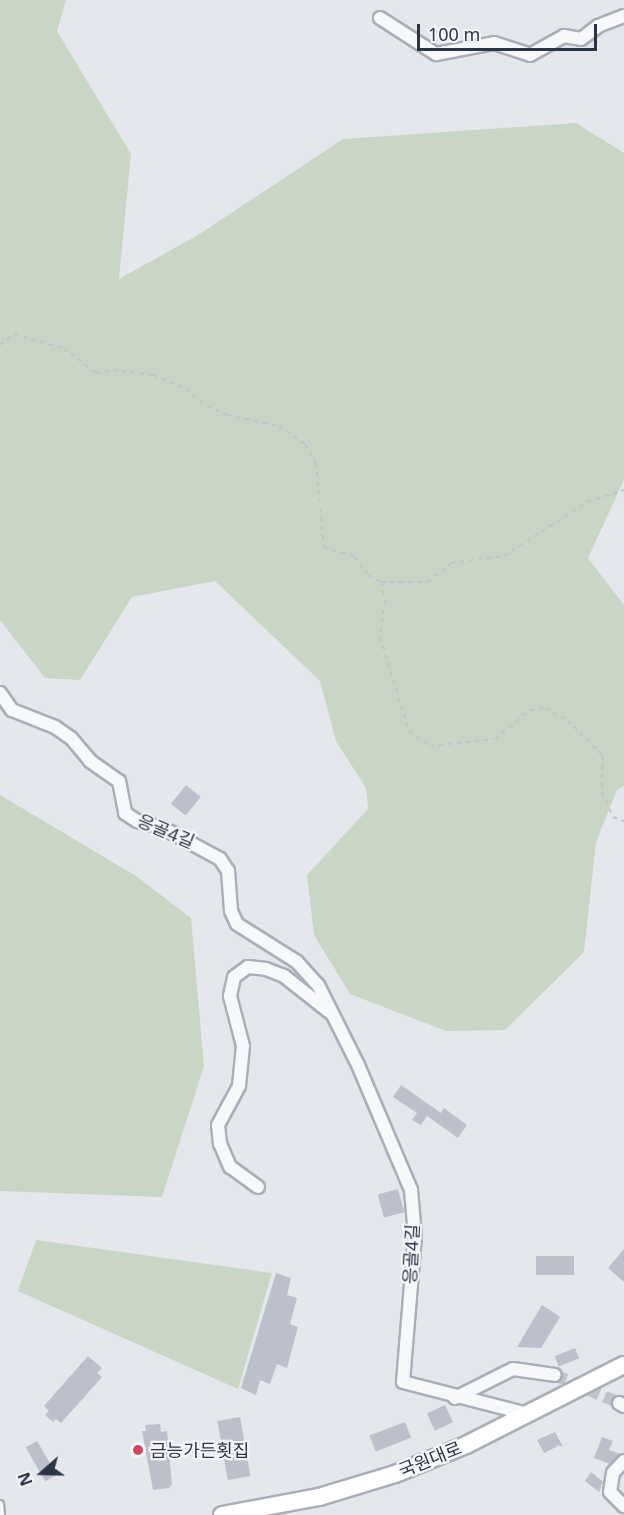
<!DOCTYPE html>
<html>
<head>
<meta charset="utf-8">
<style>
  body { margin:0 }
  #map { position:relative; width:624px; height:1515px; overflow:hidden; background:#e4e7ec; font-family:"Noto Sans","Noto Sans KR",sans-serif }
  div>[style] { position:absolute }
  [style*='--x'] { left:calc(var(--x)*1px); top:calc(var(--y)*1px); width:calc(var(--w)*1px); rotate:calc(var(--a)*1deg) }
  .green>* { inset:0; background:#c9d6c5 }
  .building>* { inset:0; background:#bbc0ca; transform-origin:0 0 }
  .street-tunnel>* { height:12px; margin-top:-6px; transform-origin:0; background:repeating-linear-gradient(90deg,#bfc3cb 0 12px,transparent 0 18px) }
  .path>* { height:2px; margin-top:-1px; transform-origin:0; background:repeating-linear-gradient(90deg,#c2c5cb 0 4.5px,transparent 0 9px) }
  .roads { filter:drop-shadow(2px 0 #a9aeb7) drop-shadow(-2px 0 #a9aeb7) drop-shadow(0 2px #a9aeb7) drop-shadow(0 -2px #a9aeb7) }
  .lane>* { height:6px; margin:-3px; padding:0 3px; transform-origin:3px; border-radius:3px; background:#f7f8fa }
  .street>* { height:12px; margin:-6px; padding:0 6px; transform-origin:6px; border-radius:6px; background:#f7f8fa }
  .secondary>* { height:16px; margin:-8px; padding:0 8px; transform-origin:8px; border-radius:8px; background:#fff }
  .dots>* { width:16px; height:16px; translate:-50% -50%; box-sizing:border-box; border:3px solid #f4f6f9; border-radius:50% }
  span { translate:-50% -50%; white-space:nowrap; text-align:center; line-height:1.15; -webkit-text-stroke:4.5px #f4f6f9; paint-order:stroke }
  .street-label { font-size:18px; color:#2b3445 }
  .poi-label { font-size:18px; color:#2b3445 }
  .left { translate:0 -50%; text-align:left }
  .north { position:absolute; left:12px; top:1443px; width:60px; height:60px; -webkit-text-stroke:4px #f4f6f9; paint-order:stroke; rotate:250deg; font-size:16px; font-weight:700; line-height:24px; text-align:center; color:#2b3445 }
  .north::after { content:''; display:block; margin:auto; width:21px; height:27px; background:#2b3445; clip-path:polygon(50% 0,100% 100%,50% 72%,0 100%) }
  .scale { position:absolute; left:417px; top:24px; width:180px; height:27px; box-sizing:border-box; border:3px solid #2b3445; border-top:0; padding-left:8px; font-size:18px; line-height:21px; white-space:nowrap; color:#2b3445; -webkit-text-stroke:4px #f4f6f9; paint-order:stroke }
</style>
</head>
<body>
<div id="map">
  <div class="green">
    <i style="clip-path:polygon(0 0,66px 0,57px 31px,131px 154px,119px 279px,198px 235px,343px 139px,576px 123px,624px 153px,624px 480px,588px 558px,624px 605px,624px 786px,617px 790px,596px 842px,584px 952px,505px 1030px,446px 1031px,350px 994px,314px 935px,307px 875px,368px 809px,366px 788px,336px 741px,320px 681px,215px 581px,132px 597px,80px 680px,45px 678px,0 620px)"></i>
    <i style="clip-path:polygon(0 795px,136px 876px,191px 918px,204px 1066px,162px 1197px,0 1191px)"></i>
    <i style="clip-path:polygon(36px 1240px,272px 1273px,238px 1389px,18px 1291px)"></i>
  </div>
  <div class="building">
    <i style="left:186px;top:785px;width:19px;height:24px;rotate:39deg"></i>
    <i style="clip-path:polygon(401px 1085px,441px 1113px,444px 1108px,467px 1125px,458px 1138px,427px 1116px,421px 1125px,412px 1120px,417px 1113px,393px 1097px)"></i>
    <i style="left:398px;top:1189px;width:24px;height:21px;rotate:75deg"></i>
    <i style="clip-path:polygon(624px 1249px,624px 1282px,608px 1268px)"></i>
    <i style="left:536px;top:1256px;width:38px;height:19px"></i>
    <i style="clip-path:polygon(276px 1273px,291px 1278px,287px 1295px,297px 1298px,290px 1324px,298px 1327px,287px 1368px,277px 1364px,270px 1384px,260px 1380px,256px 1395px,241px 1388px)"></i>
    <i style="clip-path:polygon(542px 1305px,560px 1317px,541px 1348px,517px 1347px)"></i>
    <i style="left:575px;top:1348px;width:11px;height:22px;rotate:68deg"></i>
    <i style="clip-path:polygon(88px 1356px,102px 1368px,97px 1373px,102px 1377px,61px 1423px,56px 1419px,53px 1422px,45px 1415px,49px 1411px,44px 1406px)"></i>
    <i style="left:445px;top:1405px;width:19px;height:20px;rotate:65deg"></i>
    <i style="left:240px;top:1417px;width:60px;height:23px;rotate:80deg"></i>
    <i style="left:405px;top:1422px;width:17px;height:38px;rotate:69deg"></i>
    <i style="clip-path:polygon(160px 1424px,161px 1432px,167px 1431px,172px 1484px,169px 1488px,153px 1490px,142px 1431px,146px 1431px,145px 1425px)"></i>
    <i style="clip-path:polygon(555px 1432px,563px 1447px,555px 1444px,558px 1446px,544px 1453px,537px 1440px)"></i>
    <i style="clip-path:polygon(602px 1437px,613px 1441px,609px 1450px,620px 1454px,610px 1464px,594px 1458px)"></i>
    <i style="left:37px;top:1441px;width:39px;height:13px;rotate:60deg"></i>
    <i style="clip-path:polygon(591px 1472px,603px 1482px,599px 1492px,585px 1481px)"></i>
  </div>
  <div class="street-tunnel">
    <i style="--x:555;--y:1375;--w:70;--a:23.6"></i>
  </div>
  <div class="path">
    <i style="--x:0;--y:345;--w:18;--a:-38"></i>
    <i style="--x:14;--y:334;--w:51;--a:15.9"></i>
    <i style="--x:63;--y:348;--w:41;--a:37.1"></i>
    <i style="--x:96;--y:373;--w:17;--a:-10"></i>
    <i style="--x:113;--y:370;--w:40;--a:7.1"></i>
    <i style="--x:153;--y:375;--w:36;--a:23"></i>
    <i style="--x:186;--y:389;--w:27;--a:39"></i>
    <i style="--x:207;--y:406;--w:22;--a:24"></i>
    <i style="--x:227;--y:415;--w:53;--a:11.9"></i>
    <i style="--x:279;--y:426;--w:32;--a:35"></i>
    <i style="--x:305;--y:444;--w:22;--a:60"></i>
    <i style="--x:316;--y:463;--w:85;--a:84.6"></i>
    <i style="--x:324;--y:548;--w:31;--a:15"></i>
    <i style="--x:354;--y:556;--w:24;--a:54"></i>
    <i style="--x:368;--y:575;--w:15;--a:28"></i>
    <i style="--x:381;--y:582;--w:46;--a:0"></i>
    <i style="--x:427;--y:582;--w:31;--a:-38"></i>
    <i style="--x:451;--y:563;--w:53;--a:-7.5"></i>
    <i style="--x:504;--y:556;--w:99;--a:-33"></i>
    <i style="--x:587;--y:502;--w:39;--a:-18"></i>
    <i style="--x:381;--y:582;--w:19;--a:78"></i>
    <i style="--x:385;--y:601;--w:36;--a:98"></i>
    <i style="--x:380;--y:637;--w:98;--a:72.9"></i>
    <i style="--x:409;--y:731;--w:26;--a:36"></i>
    <i style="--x:430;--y:746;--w:65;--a:-6.1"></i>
    <i style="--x:495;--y:739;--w:45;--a:-39.6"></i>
    <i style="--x:530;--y:710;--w:15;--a:-8"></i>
    <i style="--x:545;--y:708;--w:25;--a:29"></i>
    <i style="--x:567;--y:720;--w:51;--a:45"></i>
    <i style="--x:603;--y:756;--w:36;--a:92"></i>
    <i style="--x:602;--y:792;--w:27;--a:66"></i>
    <i style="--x:613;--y:817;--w:12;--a:20"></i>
  </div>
  <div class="roads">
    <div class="lane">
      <i style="--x:0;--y:1504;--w:11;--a:85"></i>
    </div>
    <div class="street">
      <i style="--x:380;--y:18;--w:67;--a:32.7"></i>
      <i style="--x:436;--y:54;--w:59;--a:-10.7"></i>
      <i style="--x:494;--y:43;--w:38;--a:18"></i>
      <i style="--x:530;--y:55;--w:39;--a:-29"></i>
      <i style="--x:564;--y:36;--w:17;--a:10"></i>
      <i style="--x:581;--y:39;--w:21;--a:-37"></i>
      <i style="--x:598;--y:26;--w:28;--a:-21"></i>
      <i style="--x:0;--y:693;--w:21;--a:55"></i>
      <i style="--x:12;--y:710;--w:46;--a:21.6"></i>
      <i style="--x:55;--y:727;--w:19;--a:35"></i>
      <i style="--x:71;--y:738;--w:30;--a:50"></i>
      <i style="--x:90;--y:761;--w:35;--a:35"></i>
      <i style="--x:119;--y:781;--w:33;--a:79"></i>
      <i style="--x:125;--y:813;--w:14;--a:34"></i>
      <i style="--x:137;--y:821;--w:27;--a:15"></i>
      <i style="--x:163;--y:828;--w:65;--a:28.5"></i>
      <i style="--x:220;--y:859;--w:14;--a:56"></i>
      <i style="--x:228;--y:871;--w:40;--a:85.7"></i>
      <i style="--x:231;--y:911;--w:14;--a:65"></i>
      <i style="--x:237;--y:924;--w:71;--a:32.3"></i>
      <i style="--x:297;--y:962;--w:31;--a:48"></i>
      <i style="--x:318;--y:985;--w:89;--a:63.4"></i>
      <i style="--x:358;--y:1065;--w:136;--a:67"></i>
      <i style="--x:411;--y:1190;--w:46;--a:85"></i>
      <i style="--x:415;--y:1236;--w:146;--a:94.7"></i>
      <i style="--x:403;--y:1382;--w:129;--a:14.4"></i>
      <i style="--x:258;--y:1187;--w:34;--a:-144"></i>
      <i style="--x:230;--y:1167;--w:25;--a:-113"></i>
      <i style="--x:220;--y:1144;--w:19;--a:-96"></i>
      <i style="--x:218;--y:1125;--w:44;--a:-61.7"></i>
      <i style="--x:239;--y:1086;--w:40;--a:-84.3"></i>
      <i style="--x:243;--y:1046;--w:52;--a:-104.6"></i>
      <i style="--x:230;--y:996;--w:19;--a:-78"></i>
      <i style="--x:234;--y:977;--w:17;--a:-36"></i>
      <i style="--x:248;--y:967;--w:18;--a:6"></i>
      <i style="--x:266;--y:969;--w:19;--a:21"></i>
      <i style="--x:284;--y:976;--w:61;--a:38.4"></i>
      <i style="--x:455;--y:1398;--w:65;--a:-26.6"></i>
      <i style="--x:513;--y:1369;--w:42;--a:8.1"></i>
      <i style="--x:619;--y:1403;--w:6;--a:31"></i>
      <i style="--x:624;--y:1461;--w:16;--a:133"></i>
      <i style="--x:613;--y:1473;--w:19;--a:99"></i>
      <i style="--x:610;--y:1492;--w:20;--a:45"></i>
    </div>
    <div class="secondary">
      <i style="--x:222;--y:1515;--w:99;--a:-10.5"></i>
      <i style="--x:319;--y:1497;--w:79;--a:-16.8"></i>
      <i style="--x:395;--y:1474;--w:77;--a:-22.2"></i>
      <i style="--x:466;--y:1445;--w:177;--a:-26.9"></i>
    </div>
  </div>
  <div class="dots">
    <i style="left:138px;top:1450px;background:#d1495b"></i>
  </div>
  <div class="street-label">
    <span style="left:166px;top:831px;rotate:23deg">응골4길</span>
    <span style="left:411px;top:1254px;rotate:-87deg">응골4길</span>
    <span style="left:430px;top:1459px;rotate:-22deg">국원대로</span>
  </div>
  <div class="poi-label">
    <span class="left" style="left:150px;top:1450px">금능가든횟집</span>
  </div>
  <div class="north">N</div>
  <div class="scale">100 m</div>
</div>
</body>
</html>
